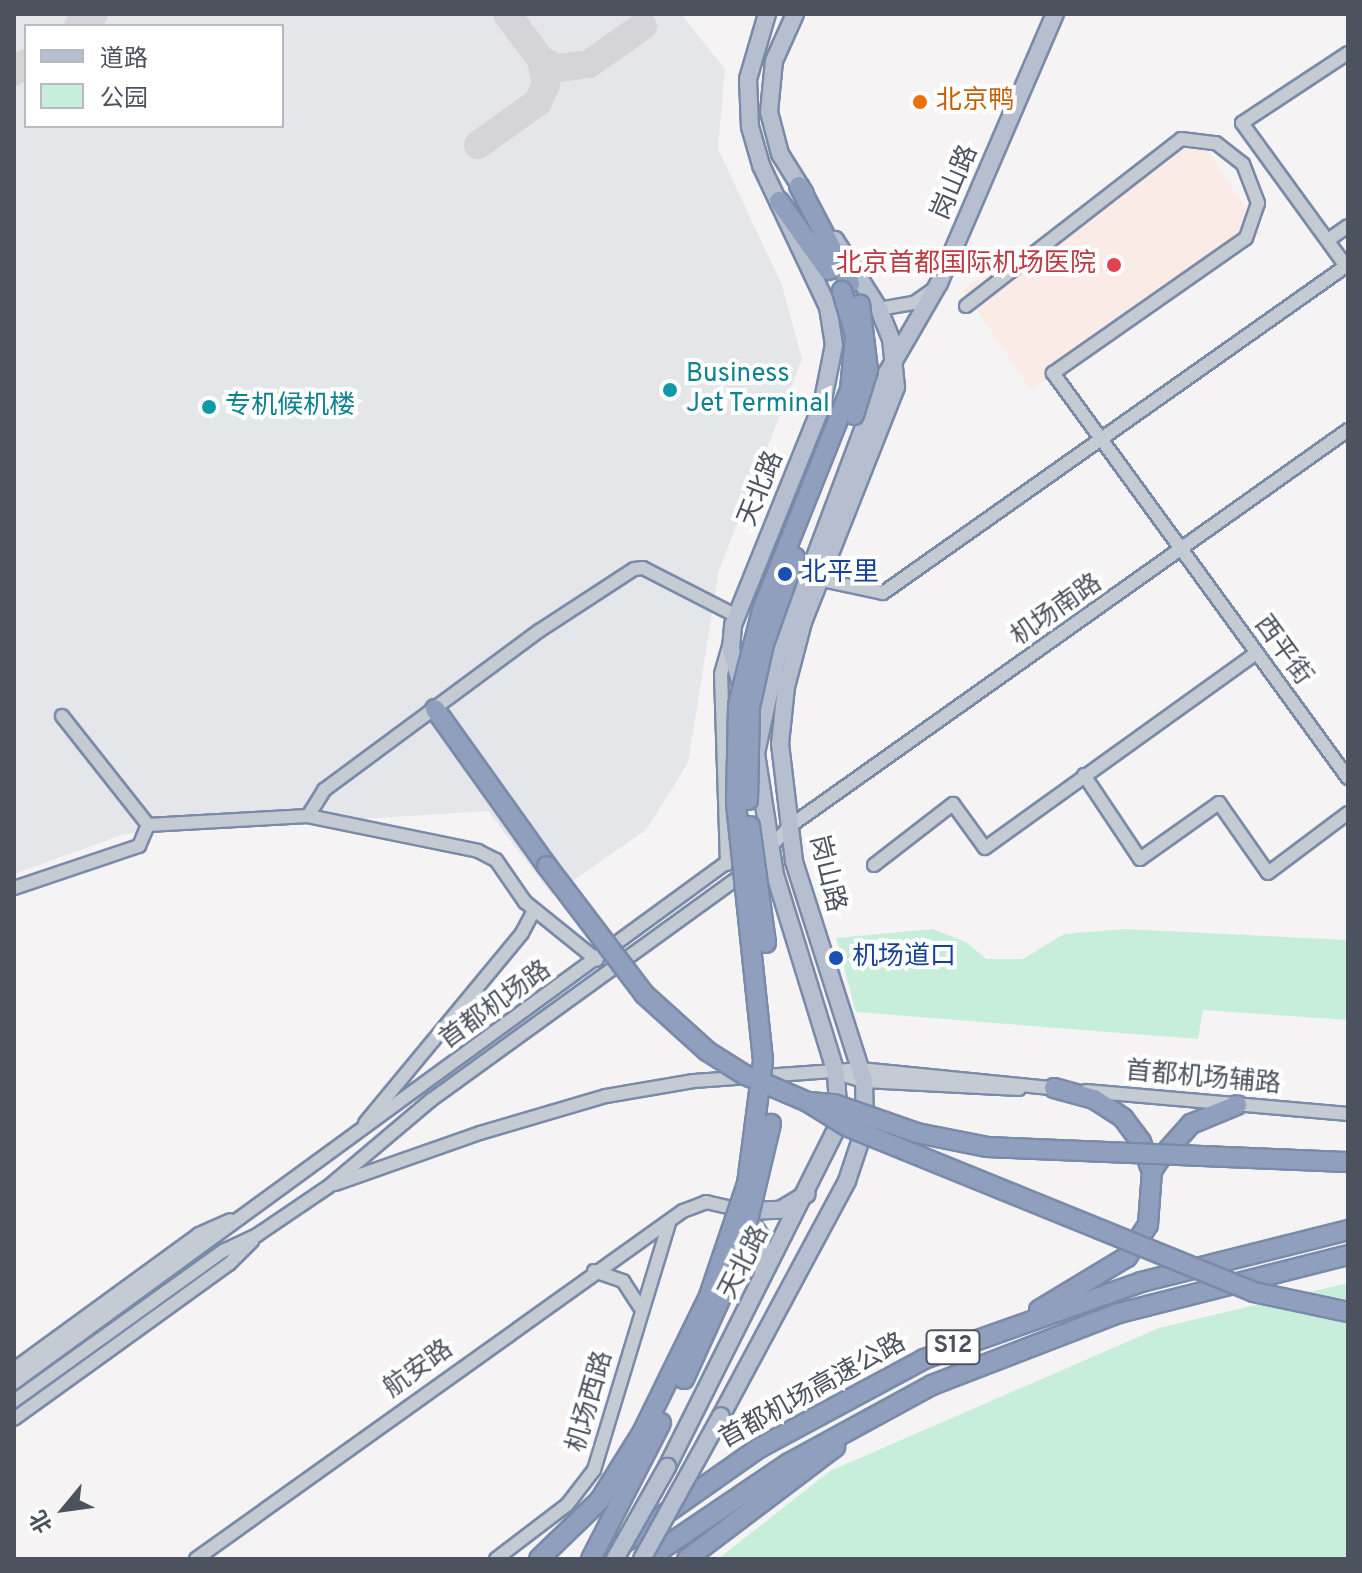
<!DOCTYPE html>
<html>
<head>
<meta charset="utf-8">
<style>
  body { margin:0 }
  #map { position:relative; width:1362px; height:1573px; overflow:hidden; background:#f5f3f3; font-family:Overpass,"Noto Sans SC",sans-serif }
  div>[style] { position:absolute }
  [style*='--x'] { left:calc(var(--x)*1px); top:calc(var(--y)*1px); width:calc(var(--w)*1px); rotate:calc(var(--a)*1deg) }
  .medical>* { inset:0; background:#faebe7; transform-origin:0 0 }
  .airport>* { inset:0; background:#e5e6ea }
  .green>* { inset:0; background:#c6eeda }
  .taxiway>* { height:28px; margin:-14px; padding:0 14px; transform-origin:14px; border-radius:14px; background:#d5d5d8 }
  .roads { filter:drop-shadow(2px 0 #7a8aa9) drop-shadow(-2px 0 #7a8aa9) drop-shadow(0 2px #7a8aa9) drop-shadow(0 -2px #7a8aa9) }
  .minor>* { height:12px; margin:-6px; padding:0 6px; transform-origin:6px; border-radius:6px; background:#c5cbd3 }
  .major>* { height:16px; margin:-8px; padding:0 8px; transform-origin:8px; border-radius:8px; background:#b5bfcf }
  .highway>* { height:18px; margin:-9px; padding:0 9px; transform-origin:9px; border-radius:9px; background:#8f9fbd }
  .bridges { filter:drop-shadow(2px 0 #7a8aa9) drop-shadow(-2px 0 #7a8aa9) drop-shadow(0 2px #7a8aa9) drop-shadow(0 -2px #7a8aa9) }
  .major-bridge>* { height:16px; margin:-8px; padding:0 8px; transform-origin:8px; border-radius:8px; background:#b5bfcf }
  .highway-bridge>* { height:18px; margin:-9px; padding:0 9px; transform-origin:9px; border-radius:9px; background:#8f9fbd }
  .dots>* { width:22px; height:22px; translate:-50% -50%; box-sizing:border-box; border:4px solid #fff; border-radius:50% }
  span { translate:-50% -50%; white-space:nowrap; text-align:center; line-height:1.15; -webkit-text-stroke:8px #fff; paint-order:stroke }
  .shield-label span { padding:2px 6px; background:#fff; border:2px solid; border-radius:6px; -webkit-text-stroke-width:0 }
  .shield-label { font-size:24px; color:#4c535f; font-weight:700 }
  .food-label { font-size:26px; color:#c56008 }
  .left { translate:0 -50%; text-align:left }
  .street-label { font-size:26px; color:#4c535f }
  .health-label { font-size:26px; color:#be3a42 }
  .right { translate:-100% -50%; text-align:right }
  .culture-label { font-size:26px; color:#0d838f }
  .transit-label { font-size:26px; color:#164399 }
  .frame { position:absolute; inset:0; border:16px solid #4c535f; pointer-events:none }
  .legend { position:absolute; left:24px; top:24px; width:260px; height:104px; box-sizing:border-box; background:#fff; border:2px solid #b7babf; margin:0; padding:10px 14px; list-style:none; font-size:24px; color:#4c535f }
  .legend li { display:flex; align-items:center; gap:16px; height:40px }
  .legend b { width:40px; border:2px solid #b7babf }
  .north { position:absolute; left:24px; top:1469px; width:80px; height:80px; -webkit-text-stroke:6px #fff; paint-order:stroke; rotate:241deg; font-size:22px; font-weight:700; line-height:32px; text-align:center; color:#4c535f }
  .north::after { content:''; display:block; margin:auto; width:28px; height:36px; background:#4c535f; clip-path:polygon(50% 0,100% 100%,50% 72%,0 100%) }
</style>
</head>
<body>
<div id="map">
  <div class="medical">
    <i style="left:1195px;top:133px;width:121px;height:280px;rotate:56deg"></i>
  </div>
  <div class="airport">
    <i style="clip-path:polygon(evenodd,14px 14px,681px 14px,725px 69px,718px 149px,782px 285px,802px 359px,719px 570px,688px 763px,646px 830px,552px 895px,488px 811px,124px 834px,14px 874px,14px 14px,26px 26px,282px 26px,282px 126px,26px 126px,26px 26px)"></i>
  </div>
  <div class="green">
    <i style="clip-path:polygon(933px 929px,966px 942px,986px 959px,1023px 959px,1064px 934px,1124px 929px,1348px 940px,1348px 1020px,1203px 1010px,1198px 1039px,856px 1012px,836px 938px)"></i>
    <i style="clip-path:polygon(1348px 1283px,1348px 1559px,718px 1559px,830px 1471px,1159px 1328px)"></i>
  </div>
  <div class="taxiway">
    <i style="--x:78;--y:26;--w:20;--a:-37"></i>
    <i style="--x:541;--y:60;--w:19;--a:25"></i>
    <i style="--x:558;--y:68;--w:31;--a:-7"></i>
    <i style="--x:589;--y:64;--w:66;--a:-35.1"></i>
    <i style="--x:14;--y:72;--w:15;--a:-37"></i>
    <i style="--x:478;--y:145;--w:74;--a:-35.6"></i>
    <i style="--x:538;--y:102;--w:19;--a:-65"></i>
    <i style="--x:546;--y:85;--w:25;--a:-101"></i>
    <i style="--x:541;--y:60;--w:57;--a:-126.5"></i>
  </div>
  <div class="roads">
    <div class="minor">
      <i style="--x:1348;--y:53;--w:127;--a:146.6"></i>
      <i style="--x:1242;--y:123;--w:180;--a:54"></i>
      <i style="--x:1328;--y:240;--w:24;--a:-35"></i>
      <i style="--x:966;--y:306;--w:272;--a:-37.8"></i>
      <i style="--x:1181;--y:139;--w:35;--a:7"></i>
      <i style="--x:1216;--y:143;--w:34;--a:38"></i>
      <i style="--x:1243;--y:164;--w:42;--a:69"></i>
      <i style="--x:1258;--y:203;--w:37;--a:109"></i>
      <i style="--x:1246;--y:238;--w:236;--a:145"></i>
      <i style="--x:1053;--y:373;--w:501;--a:53.93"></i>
      <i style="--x:879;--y:309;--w:36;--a:-10"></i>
      <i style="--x:914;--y:303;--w:21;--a:-35"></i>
      <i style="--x:817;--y:579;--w:67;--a:12"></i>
      <i style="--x:883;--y:593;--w:567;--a:-35.23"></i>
      <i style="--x:62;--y:716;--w:139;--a:51.7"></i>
      <i style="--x:148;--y:825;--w:160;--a:-3.2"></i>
      <i style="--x:308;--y:816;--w:174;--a:11.6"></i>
      <i style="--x:478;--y:851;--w:20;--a:27"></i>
      <i style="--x:496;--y:860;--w:51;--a:55.4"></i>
      <i style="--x:525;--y:902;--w:92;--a:38.9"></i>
      <i style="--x:1084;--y:775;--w:101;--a:56.3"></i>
      <i style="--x:1140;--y:859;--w:97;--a:-35.3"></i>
      <i style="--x:1219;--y:803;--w:85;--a:55"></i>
      <i style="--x:1268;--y:873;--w:100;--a:-36.9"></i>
      <i style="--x:308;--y:816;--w:31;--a:-58"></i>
      <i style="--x:324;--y:790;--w:267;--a:-36.5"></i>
      <i style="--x:539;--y:631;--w:113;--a:-33.1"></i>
      <i style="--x:634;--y:569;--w:9;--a:-6"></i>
      <i style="--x:643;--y:568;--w:106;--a:27.1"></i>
      <i style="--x:727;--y:864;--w:190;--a:-91.8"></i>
      <i style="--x:721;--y:674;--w:36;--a:-74"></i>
      <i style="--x:874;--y:865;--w:100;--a:-37.7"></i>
      <i style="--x:953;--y:804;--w:54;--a:54"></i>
      <i style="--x:985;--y:848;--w:334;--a:-35.7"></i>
      <i style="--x:14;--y:888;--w:132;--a:-18.6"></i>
      <i style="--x:139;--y:846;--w:23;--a:-67"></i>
      <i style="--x:836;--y:1073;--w:29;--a:16"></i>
      <i style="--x:864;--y:1081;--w:155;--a:3"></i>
      <i style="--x:1086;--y:1091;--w:263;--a:5"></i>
      <i style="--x:365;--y:1123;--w:246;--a:-50.4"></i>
      <i style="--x:522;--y:933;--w:26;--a:-62"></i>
      <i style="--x:335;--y:1184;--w:154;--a:-19.4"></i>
      <i style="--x:480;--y:1133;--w:131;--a:-16.4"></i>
      <i style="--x:606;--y:1096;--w:89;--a:-9.7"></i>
      <i style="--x:694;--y:1081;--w:166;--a:-4.1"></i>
      <i style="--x:860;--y:1069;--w:201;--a:5.7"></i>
      <i style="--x:594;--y:1271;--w:31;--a:19"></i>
      <i style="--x:623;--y:1281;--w:31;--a:57"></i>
      <i style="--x:14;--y:1369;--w:229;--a:-36.1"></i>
      <i style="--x:199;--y:1234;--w:34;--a:-24"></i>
      <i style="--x:14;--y:1383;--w:905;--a:-36.15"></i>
      <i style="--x:14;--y:1401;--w:257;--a:-35.7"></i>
      <i style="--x:223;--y:1251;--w:38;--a:-25"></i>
      <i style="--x:257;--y:1235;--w:86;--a:-34.1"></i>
      <i style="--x:328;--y:1187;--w:135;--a:-40.2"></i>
      <i style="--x:431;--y:1100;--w:392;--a:-35.9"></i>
      <i style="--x:749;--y:870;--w:60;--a:-47"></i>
      <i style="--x:790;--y:826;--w:684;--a:-35.36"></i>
      <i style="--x:14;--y:1419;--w:265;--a:-35.8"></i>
      <i style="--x:229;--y:1264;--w:33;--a:-45"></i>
      <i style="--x:196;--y:1559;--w:599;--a:-35.55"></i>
      <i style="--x:683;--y:1211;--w:25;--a:-21"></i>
      <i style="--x:706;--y:1202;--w:39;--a:13"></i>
      <i style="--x:496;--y:1559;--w:89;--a:-37.3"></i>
      <i style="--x:567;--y:1505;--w:44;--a:-52.4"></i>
      <i style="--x:594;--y:1470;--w:258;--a:-73.1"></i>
    </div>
    <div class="major">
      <i style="--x:795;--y:14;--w:51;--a:114.1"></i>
      <i style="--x:774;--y:61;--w:51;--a:95.6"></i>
      <i style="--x:769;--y:112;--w:43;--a:75.3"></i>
      <i style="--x:780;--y:154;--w:47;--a:58"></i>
      <i style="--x:743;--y:693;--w:46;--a:-105.3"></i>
      <i style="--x:731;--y:649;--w:24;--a:-85"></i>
      <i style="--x:733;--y:625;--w:237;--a:-68"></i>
      <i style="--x:822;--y:405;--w:61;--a:-78.7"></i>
      <i style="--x:834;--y:345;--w:38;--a:-99"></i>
      <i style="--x:828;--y:307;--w:157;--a:-115.3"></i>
      <i style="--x:761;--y:165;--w:40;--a:-106"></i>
      <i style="--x:750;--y:127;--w:48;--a:-92.4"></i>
      <i style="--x:748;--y:79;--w:68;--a:-73.7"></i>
      <i style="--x:744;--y:1211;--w:31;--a:57"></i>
      <i style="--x:761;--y:1237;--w:38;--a:87"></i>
      <i style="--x:744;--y:1211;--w:36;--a:-2"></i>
      <i style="--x:780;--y:1210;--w:31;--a:-31"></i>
      <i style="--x:721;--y:1416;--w:267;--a:-61.8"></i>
      <i style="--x:847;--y:1181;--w:57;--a:-71.6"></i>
      <i style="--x:865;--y:1127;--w:46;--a:-91.2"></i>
      <i style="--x:864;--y:1081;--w:231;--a:-107.7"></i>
      <i style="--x:794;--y:861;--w:118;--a:-96.8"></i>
      <i style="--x:780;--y:744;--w:57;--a:-84"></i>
      <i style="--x:786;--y:687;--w:67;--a:-75.3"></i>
      <i style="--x:803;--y:622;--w:253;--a:-68.4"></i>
      <i style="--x:896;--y:387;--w:48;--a:-95.9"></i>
      <i style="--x:891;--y:339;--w:32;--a:-112"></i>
      <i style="--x:879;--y:309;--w:82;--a:-122.5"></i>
      <i style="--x:667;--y:1467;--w:384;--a:-63.4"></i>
      <i style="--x:839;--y:1124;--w:51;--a:-93.4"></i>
      <i style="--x:836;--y:1073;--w:207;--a:-107.1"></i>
      <i style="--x:775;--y:875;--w:123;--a:-98.9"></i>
      <i style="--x:756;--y:753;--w:94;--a:-77.7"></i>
      <i style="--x:776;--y:661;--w:295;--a:-69.4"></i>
      <i style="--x:880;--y:385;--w:118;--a:-60"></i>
      <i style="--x:939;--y:283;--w:293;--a:-66.7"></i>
    </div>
    <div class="highway">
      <i style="--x:799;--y:186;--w:110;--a:62.3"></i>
      <i style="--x:779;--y:201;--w:85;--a:54.6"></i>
      <i style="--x:435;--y:709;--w:193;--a:54.5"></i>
      <i style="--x:1054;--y:1088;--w:41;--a:15.4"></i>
      <i style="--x:1094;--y:1099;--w:35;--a:33"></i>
      <i style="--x:1123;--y:1118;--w:30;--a:53"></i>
      <i style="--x:1141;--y:1142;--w:27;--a:70"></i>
      <i style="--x:1039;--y:1310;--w:103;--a:-31.1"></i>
      <i style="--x:1127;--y:1257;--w:38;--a:-57"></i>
      <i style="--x:1148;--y:1225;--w:54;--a:-85.8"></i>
      <i style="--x:1152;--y:1171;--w:13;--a:-58"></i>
      <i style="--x:1159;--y:1160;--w:48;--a:-48.4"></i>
      <i style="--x:1191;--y:1124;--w:50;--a:-22.4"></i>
      <i style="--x:601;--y:1559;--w:193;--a:-35.1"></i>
      <i style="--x:759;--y:1448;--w:187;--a:-28.3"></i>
      <i style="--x:924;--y:1359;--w:230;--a:-19.5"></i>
      <i style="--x:1141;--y:1282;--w:213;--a:-14.1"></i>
      <i style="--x:647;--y:1559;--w:171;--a:-34.1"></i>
      <i style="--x:789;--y:1463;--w:163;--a:-28.6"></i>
      <i style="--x:932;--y:1385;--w:200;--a:-21.1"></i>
      <i style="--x:1119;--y:1313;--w:236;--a:-14.2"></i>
      <i style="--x:687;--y:1559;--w:186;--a:-37.1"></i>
    </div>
  </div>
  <div class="bridges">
    <div class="major-bridge">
      <i style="--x:615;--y:1559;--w:106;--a:-60.5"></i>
      <i style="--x:642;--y:1559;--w:163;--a:-61.1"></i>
    </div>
    <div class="highway-bridge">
      <i style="--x:854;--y:415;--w:47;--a:-72.7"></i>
      <i style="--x:868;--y:370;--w:66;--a:-96.9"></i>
      <i style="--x:748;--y:800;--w:93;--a:-88.8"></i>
      <i style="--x:750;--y:707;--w:65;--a:-77.5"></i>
      <i style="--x:764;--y:644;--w:92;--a:-70.4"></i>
      <i style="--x:750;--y:826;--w:118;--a:82.2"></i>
      <i style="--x:547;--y:866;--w:161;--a:52.8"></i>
      <i style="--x:644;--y:994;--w:85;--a:42.1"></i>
      <i style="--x:707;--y:1051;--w:45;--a:32.3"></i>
      <i style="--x:745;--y:1075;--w:69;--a:23.2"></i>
      <i style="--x:808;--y:1102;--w:47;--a:32"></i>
      <i style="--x:848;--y:1127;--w:438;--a:22.1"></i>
      <i style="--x:1254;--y:1292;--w:96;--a:12"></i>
      <i style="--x:810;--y:1102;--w:24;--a:5"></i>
      <i style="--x:834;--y:1104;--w:88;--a:19.3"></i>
      <i style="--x:917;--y:1133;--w:71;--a:11.3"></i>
      <i style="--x:987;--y:1147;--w:361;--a:2.4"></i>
      <i style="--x:684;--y:1379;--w:133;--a:-65.6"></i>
      <i style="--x:739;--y:1258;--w:138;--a:-76.6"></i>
      <i style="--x:539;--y:1559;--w:85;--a:-44"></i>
      <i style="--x:600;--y:1500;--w:79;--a:-57.9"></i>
      <i style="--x:642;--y:1433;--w:153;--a:-63.9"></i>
      <i style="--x:709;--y:1296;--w:118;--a:-71.3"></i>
      <i style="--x:747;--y:1184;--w:125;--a:-82.6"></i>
      <i style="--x:763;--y:1060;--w:259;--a:-96"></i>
      <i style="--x:736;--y:802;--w:97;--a:-88.8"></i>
      <i style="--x:738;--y:705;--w:98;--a:-75.8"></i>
      <i style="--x:762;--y:610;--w:237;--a:-68.2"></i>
      <i style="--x:850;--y:390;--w:55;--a:-84.8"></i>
      <i style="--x:855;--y:335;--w:46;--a:-106.5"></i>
      <i style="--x:591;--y:1559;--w:153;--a:-62.8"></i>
    </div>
  </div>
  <div class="dots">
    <i style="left:920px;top:102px;background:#e8710a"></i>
    <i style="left:1114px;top:265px;background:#e0444e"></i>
    <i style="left:670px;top:390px;background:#0f9aa8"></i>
    <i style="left:209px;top:407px;background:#0f9aa8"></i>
    <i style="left:785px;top:574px;background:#1a4fb4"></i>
    <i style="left:836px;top:958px;background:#1a4fb4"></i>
  </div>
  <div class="shield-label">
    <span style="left:953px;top:1347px">S12</span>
  </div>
  <div class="food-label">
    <span class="left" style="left:936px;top:102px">北京鸭</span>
  </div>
  <div class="street-label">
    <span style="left:956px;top:183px;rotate:-67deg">岗山路</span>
    <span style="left:762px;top:489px;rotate:-68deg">天北路</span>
    <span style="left:1057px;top:611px;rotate:-35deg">机场南路</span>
    <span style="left:1282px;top:651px;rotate:54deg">西平街</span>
    <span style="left:826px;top:874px;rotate:76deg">岗山路</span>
    <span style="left:496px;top:1006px;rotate:-36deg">首都机场路</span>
    <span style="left:1203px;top:1079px;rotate:5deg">首都机场辅路</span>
    <span style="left:745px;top:1263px;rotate:-63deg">天北路</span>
    <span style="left:419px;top:1370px;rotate:-36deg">航安路</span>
    <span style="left:813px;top:1392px;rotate:-29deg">首都机场高速公路</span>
    <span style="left:591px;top:1402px;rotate:-74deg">机场西路</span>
  </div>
  <div class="health-label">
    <span class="right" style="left:1096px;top:265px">北京首都国际机场医院</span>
  </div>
  <div class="culture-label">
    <span class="left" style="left:686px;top:390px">Business<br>Jet Terminal</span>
    <span class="left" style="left:225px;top:407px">专机候机楼</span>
  </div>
  <div class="transit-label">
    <span class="left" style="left:801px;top:574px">北平里</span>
    <span class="left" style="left:852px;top:958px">机场道口</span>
  </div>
  <div class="frame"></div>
  <ul class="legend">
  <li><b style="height:10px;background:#b5bfcf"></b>道路</li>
  <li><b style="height:22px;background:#c6eeda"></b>公园</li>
  </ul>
  <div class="north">北</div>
</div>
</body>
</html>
